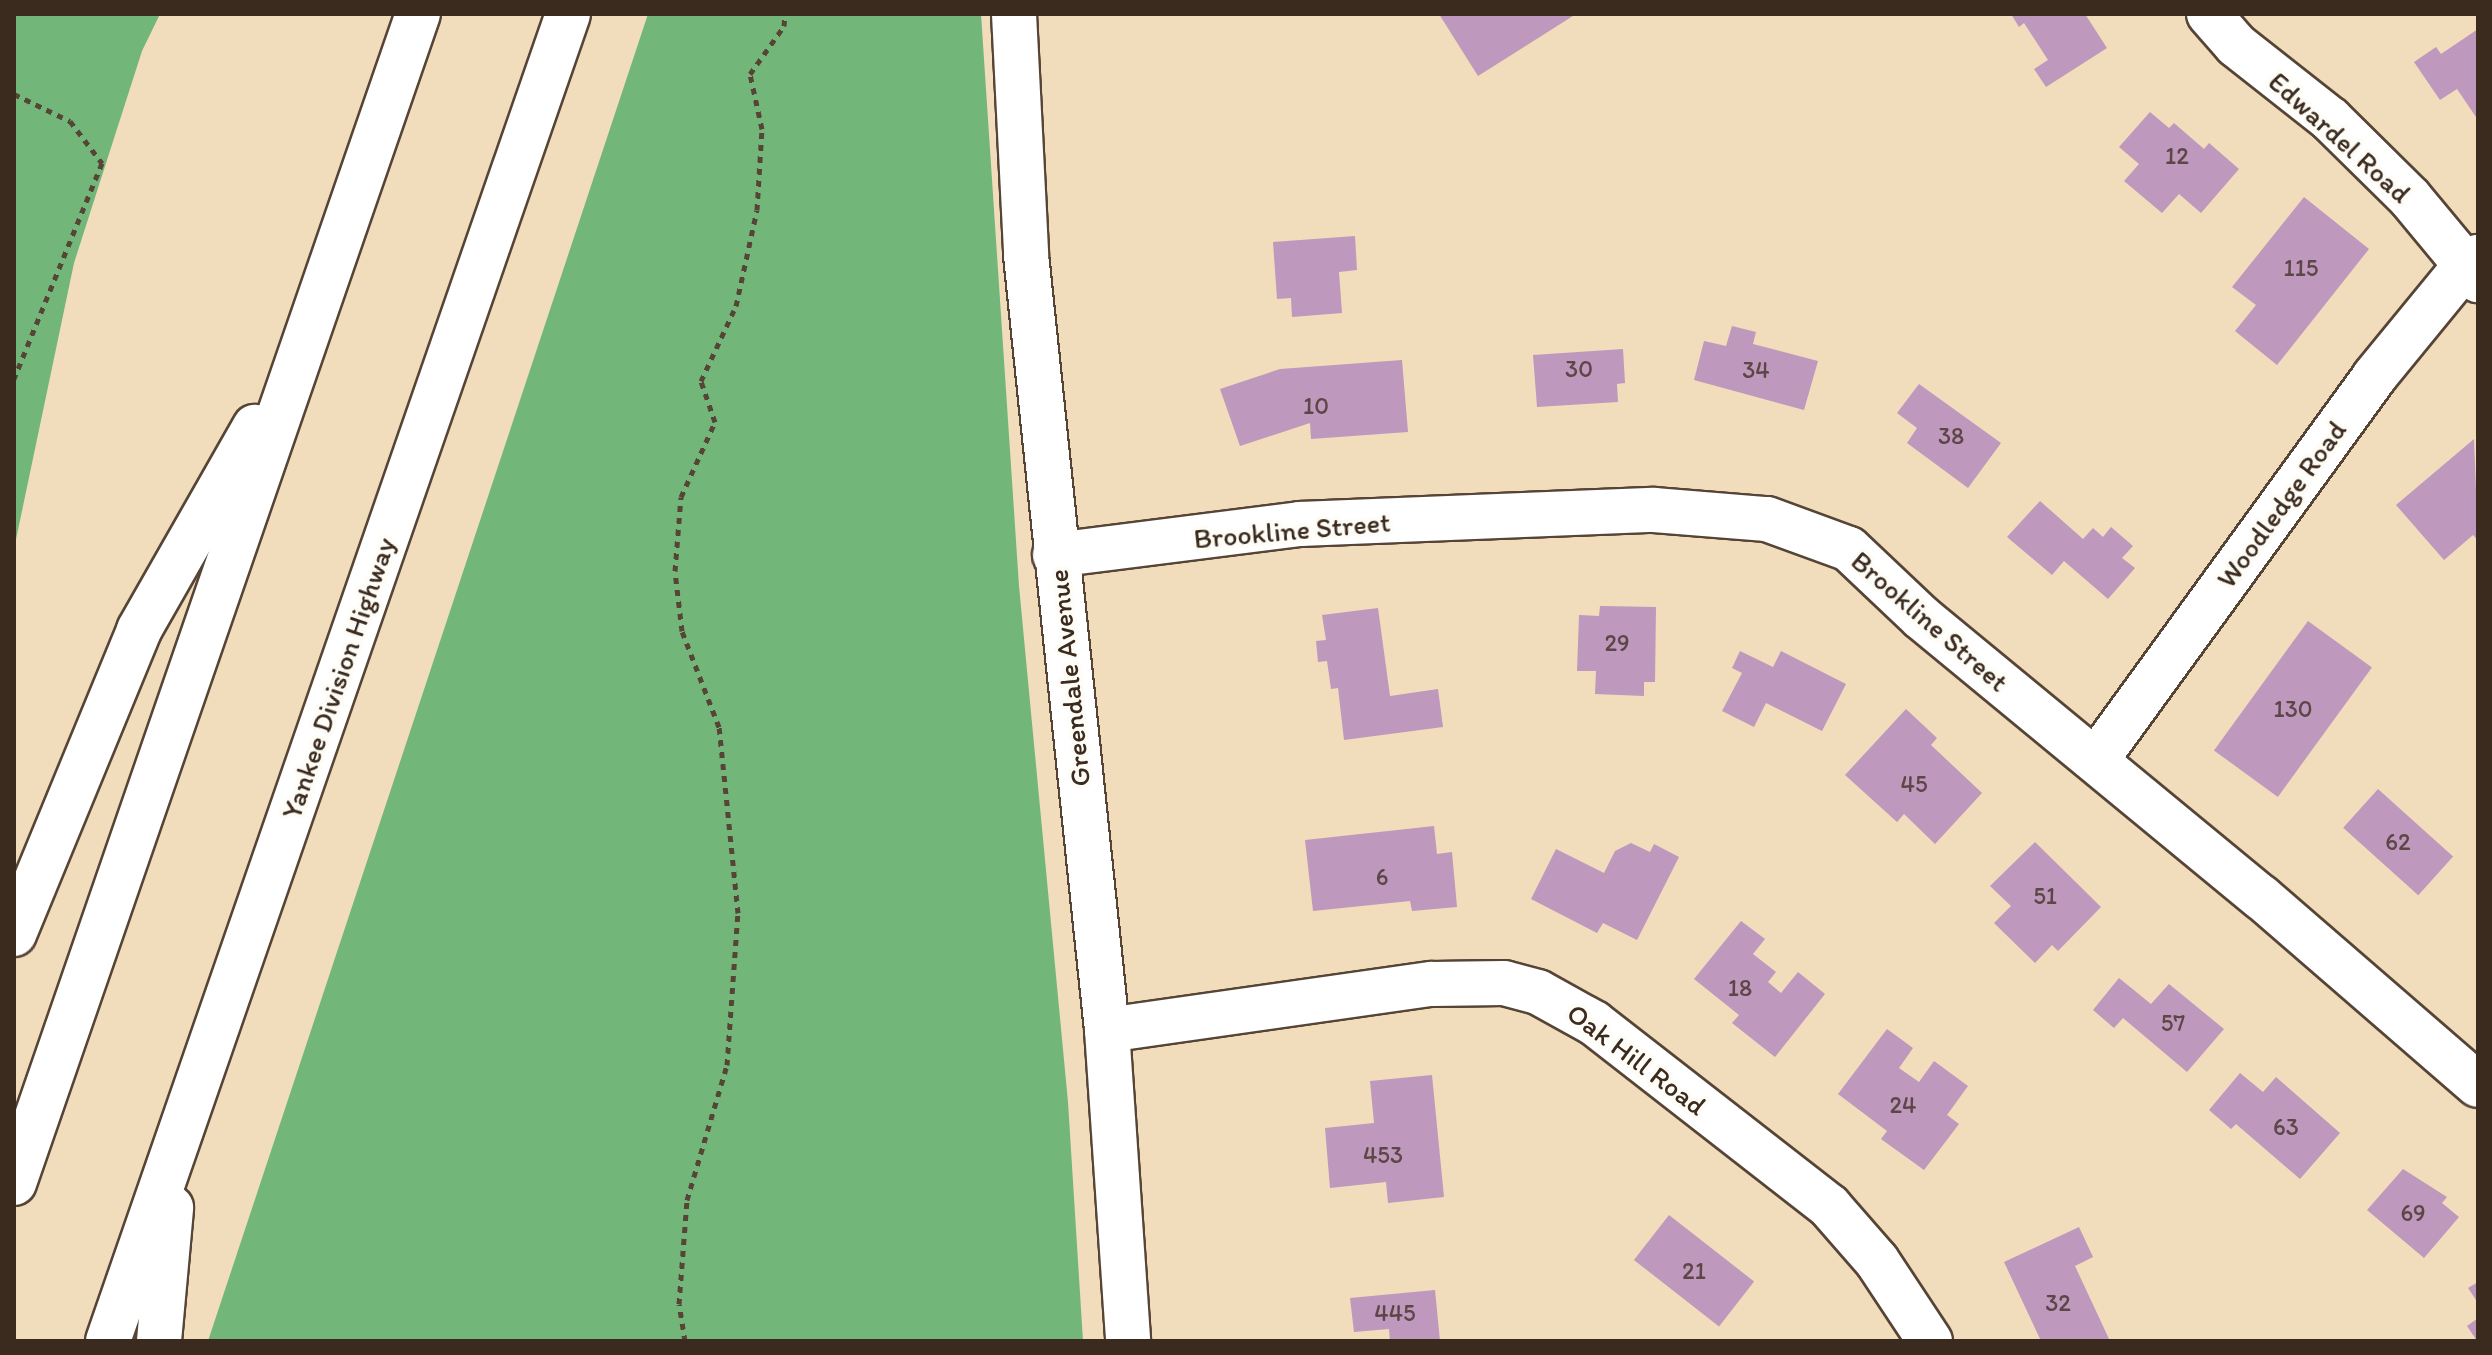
<!DOCTYPE html>
<html>
<head>
<meta charset="utf-8">
<style>
  body { margin:0 }
  #map { position:relative; width:2492px; height:1355px; overflow:hidden; background:#f1dcbc; font-family:Itim,sans-serif }
  div>[style] { position:absolute }
  [style*='--x'] { left:calc(var(--x)*1px); top:calc(var(--y)*1px); width:calc(var(--w)*1px); rotate:calc(var(--a)*1deg) }
  .forest>* { inset:0; background:#72b67a }
  .building>* { inset:0; background:#be98bd; transform-origin:0 0 }
  .path>* { height:5px; margin-top:-2.5px; transform-origin:0; background:repeating-linear-gradient(90deg,#564536 0 6px,transparent 0 12px) }
  .roads { filter:drop-shadow(2px 0 #564536) drop-shadow(-2px 0 #564536) drop-shadow(0 2px #564536) drop-shadow(0 -2px #564536) }
  .minor>* { height:44px; margin:-22px; padding:0 22px; transform-origin:22px; border-radius:22px; background:#fff }
  .tertiary>* { height:44px; margin:-22px; padding:0 22px; transform-origin:22px; border-radius:22px; background:#fff }
  .secondary>* { height:44px; margin:-22px; padding:0 22px; transform-origin:22px; border-radius:22px; background:#fff }
  .motorway>* { height:44px; margin:-22px; padding:0 22px; transform-origin:22px; border-radius:22px; background:#fff }
  span { translate:-50% -50%; white-space:nowrap; text-align:center; line-height:1.15; -webkit-text-stroke:8px #fdfcf7; paint-order:stroke }
  .number-label { font-size:24px; color:#5c4646 }
  .number-label span { -webkit-text-stroke-width:0 }
  .street-label { font-size:28px; color:#3b2a1e }
  .frame { position:absolute; inset:0; border:16px solid #3b2a1e; pointer-events:none }
</style>
</head>
<body>
<div id="map">
  <div class="forest">
    <i style="clip-path:polygon(14px 14px,160px 14px,142px 51px,74px 263px,14px 549px)"></i>
    <i style="clip-path:polygon(648px 14px,981px 14px,1019px 586px,1068px 1102px,1083px 1341px,208px 1341px)"></i>
  </div>
  <div class="building">
    <i style="clip-path:polygon(1439px 14px,1576px 14px,1478px 76px)"></i>
    <i style="clip-path:polygon(2011px 14px,2085px 14px,2107px 48px,2046px 87px,2034px 69px,2048px 60px,2024px 23px,2019px 27px)"></i>
    <i style="clip-path:polygon(2478px 29px,2478px 120px,2457px 89px,2440px 100px,2414px 62px,2436px 47px,2441px 54px)"></i>
    <i style="clip-path:polygon(2150px 112px,2169px 128px,2174px 123px,2204px 149px,2209px 143px,2239px 169px,2201px 213px,2179px 194px,2162px 213px,2124px 181px,2139px 164px,2119px 147px)"></i>
    <i style="clip-path:polygon(2304px 197px,2369px 249px,2277px 365px,2235px 331px,2256px 305px,2232px 287px)"></i>
    <i style="clip-path:polygon(1355px 236px,1357px 270px,1339px 272px,1342px 313px,1292px 317px,1291px 298px,1277px 299px,1273px 242px)"></i>
    <i style="clip-path:polygon(1732px 326px,1756px 332px,1753px 344px,1818px 361px,1804px 410px,1694px 380px,1704px 341px,1726px 346px)"></i>
    <i style="clip-path:polygon(1623px 349px,1625px 383px,1617px 384px,1618px 402px,1537px 407px,1533px 355px)"></i>
    <i style="clip-path:polygon(1402px 360px,1408px 432px,1311px 439px,1310px 423px,1240px 446px,1220px 389px,1280px 369px)"></i>
    <i style="clip-path:polygon(1919px 384px,2001px 443px,1968px 488px,1907px 443px,1917px 428px,1897px 413px)"></i>
    <i style="clip-path:polygon(2474px 439px,2478px 540px,2473px 535px,2444px 560px,2396px 505px)"></i>
    <i style="clip-path:polygon(2040px 501px,2083px 539px,2093px 528px,2103px 537px,2111px 527px,2133px 546px,2122px 558px,2135px 568px,2108px 599px,2064px 561px,2052px 575px,2007px 537px)"></i>
    <i style="clip-path:polygon(1600px 606px,1656px 607px,1655px 682px,1644px 682px,1644px 696px,1595px 694px,1596px 671px,1577px 671px,1579px 615px,1599px 616px)"></i>
    <i style="clip-path:polygon(1378px 608px,1390px 696px,1438px 689px,1443px 727px,1344px 740px,1338px 688px,1331px 689px,1327px 661px,1318px 662px,1316px 641px,1326px 640px,1322px 615px)"></i>
    <i style="left:2308px;top:621px;width:79px;height:160px;rotate:36deg"></i>
    <i style="clip-path:polygon(1740px 651px,1773px 667px,1781px 651px,1846px 684px,1822px 731px,1766px 703px,1754px 727px,1722px 711px,1742px 673px,1732px 668px)"></i>
    <i style="clip-path:polygon(1906px 709px,1937px 738px,1931px 745px,1982px 793px,1935px 844px,1904px 814px,1897px 822px,1845px 775px)"></i>
    <i style="left:2378px;top:789px;width:101px;height:52px;rotate:42deg"></i>
    <i style="clip-path:polygon(1434px 826px,1437px 854px,1452px 852px,1457px 907px,1412px 911px,1410px 901px,1313px 911px,1305px 840px)"></i>
    <i style="clip-path:polygon(2035px 842px,2101px 907px,2058px 951px,2052px 945px,2035px 963px,1994px 923px,2011px 906px,1990px 886px)"></i>
    <i style="clip-path:polygon(1631px 843px,1650px 852px,1654px 844px,1679px 857px,1637px 940px,1603px 923px,1597px 933px,1531px 899px,1556px 849px,1604px 873px,1615px 851px)"></i>
    <i style="clip-path:polygon(1741px 921px,1765px 939px,1753px 954px,1776px 972px,1768px 982px,1781px 993px,1798px 972px,1825px 994px,1775px 1057px,1732px 1023px,1739px 1015px,1694px 979px)"></i>
    <i style="clip-path:polygon(2119px 978px,2151px 1004px,2169px 984px,2224px 1029px,2187px 1072px,2123px 1018px,2114px 1028px,2093px 1010px)"></i>
    <i style="clip-path:polygon(1887px 1029px,1913px 1048px,1899px 1068px,1919px 1082px,1934px 1061px,1968px 1086px,1947px 1115px,1959px 1124px,1924px 1170px,1881px 1139px,1887px 1131px,1838px 1094px)"></i>
    <i style="clip-path:polygon(2240px 1073px,2263px 1092px,2276px 1077px,2340px 1133px,2300px 1179px,2236px 1124px,2231px 1129px,2209px 1110px)"></i>
    <i style="clip-path:polygon(1432px 1075px,1444px 1197px,1388px 1203px,1386px 1182px,1330px 1188px,1325px 1128px,1374px 1123px,1370px 1081px)"></i>
    <i style="clip-path:polygon(2403px 1169px,2447px 1197px,2442px 1203px,2459px 1217px,2424px 1258px,2367px 1210px)"></i>
    <i style="left:1669px;top:1215px;width:108px;height:57px;rotate:38deg"></i>
    <i style="clip-path:polygon(2079px 1227px,2093px 1257px,2075px 1266px,2110px 1341px,2041px 1341px,2004px 1262px)"></i>
    <i style="clip-path:polygon(2478px 1282px,2478px 1303px,2468px 1288px)"></i>
    <i style="clip-path:polygon(1435px 1290px,1440px 1341px,1390px 1341px,1389px 1329px,1354px 1332px,1350px 1298px)"></i>
    <i style="clip-path:polygon(2478px 1318px,2478px 1341px,2477px 1341px,2467px 1326px)"></i>
  </div>
  <div class="path">
    <i style="--x:14;--y:94;--w:62;--a:25.7"></i>
    <i style="--x:70;--y:121;--w:53;--a:52.7"></i>
    <i style="--x:102;--y:163;--w:233;--a:112.2"></i>
    <i style="--x:685;--y:1341;--w:37;--a:-99"></i>
    <i style="--x:679;--y:1304;--w:104;--a:-85.6"></i>
    <i style="--x:687;--y:1200;--w:141;--a:-73.5"></i>
    <i style="--x:727;--y:1065;--w:152;--a:-85.9"></i>
    <i style="--x:738;--y:913;--w:187;--a:-95.8"></i>
    <i style="--x:719;--y:727;--w:103;--a:-111.1"></i>
    <i style="--x:682;--y:631;--w:60;--a:-96.7"></i>
    <i style="--x:675;--y:571;--w:74;--a:-85.4"></i>
    <i style="--x:681;--y:497;--w:82;--a:-65.6"></i>
    <i style="--x:715;--y:422;--w:43;--a:-108.9"></i>
    <i style="--x:701;--y:381;--w:83;--a:-65"></i>
    <i style="--x:736;--y:306;--w:98;--a:-77.7"></i>
    <i style="--x:757;--y:210;--w:81;--a:-86.5"></i>
    <i style="--x:762;--y:129;--w:56;--a:-102.3"></i>
    <i style="--x:750;--y:74;--w:59;--a:-54.7"></i>
    <i style="--x:784;--y:26;--w:12;--a:-85"></i>
  </div>
  <div class="roads">
    <div class="minor">
      <i style="--x:2209;--y:14;--w:41;--a:48.9"></i>
      <i style="--x:2236;--y:45;--w:120;--a:38.2"></i>
      <i style="--x:2330;--y:119;--w:112;--a:44.6"></i>
      <i style="--x:2410;--y:198;--w:107;--a:50.3"></i>
      <i style="--x:2096;--y:760;--w:473;--a:-54"></i>
      <i style="--x:2374;--y:377;--w:144;--a:-50.7"></i>
      <i style="--x:2465;--y:266;--w:16;--a:-35"></i>
      <i style="--x:1107;--y:1030;--w:328;--a:-8.1"></i>
      <i style="--x:1432;--y:984;--w:72;--a:-0.8"></i>
      <i style="--x:1504;--y:983;--w:35;--a:15"></i>
      <i style="--x:1538;--y:992;--w:64;--a:29"></i>
      <i style="--x:1594;--y:1023;--w:298;--a:37.9"></i>
      <i style="--x:1829;--y:1206;--w:73;--a:48.9"></i>
      <i style="--x:1877;--y:1261;--w:96;--a:56.5"></i>
    </div>
    <div class="tertiary">
      <i style="--x:1055;--y:555;--w:247;--a:-7.2"></i>
      <i style="--x:1300;--y:524;--w:354;--a:-2.3"></i>
      <i style="--x:1654;--y:510;--w:113;--a:4.6"></i>
      <i style="--x:1767;--y:519;--w:87;--a:20.1"></i>
      <i style="--x:1849;--y:549;--w:100;--a:43.4"></i>
      <i style="--x:1922;--y:618;--w:439;--a:39.5"></i>
      <i style="--x:2261;--y:897;--w:287;--a:40.9"></i>
    </div>
    <div class="secondary">
      <i style="--x:1014;--y:14;--w:241;--a:87.1"></i>
      <i style="--x:1026;--y:255;--w:779;--a:84.03"></i>
      <i style="--x:1107;--y:1030;--w:312;--a:86.1"></i>
    </div>
    <div class="motorway">
      <i style="--x:14;--y:934;--w:329;--a:-67.6"></i>
      <i style="--x:139;--y:630;--w:234;--a:-60.3"></i>
      <i style="--x:14;--y:1183;--w:1237;--a:-70.94"></i>
      <i style="--x:108;--y:1341;--w:1404;--a:-70.88"></i>
      <i style="--x:159;--y:1341;--w:134;--a:-84.8"></i>
    </div>
  </div>
  <div class="number-label">
    <span style="left:2177px;top:156px">12</span>
    <span style="left:2301px;top:268px">115</span>
    <span style="left:1579px;top:369px">30</span>
    <span style="left:1756px;top:370px">34</span>
    <span style="left:1316px;top:406px">10</span>
    <span style="left:1951px;top:436px">38</span>
    <span style="left:1617px;top:643px">29</span>
    <span style="left:2293px;top:709px">130</span>
    <span style="left:1914px;top:784px">45</span>
    <span style="left:2398px;top:842px">62</span>
    <span style="left:1382px;top:877px">6</span>
    <span style="left:2045px;top:896px">51</span>
    <span style="left:1740px;top:988px">18</span>
    <span style="left:2173px;top:1023px">57</span>
    <span style="left:1903px;top:1105px">24</span>
    <span style="left:2286px;top:1127px">63</span>
    <span style="left:1383px;top:1155px">453</span>
    <span style="left:2413px;top:1213px">69</span>
    <span style="left:1694px;top:1271px">21</span>
    <span style="left:2058px;top:1303px">32</span>
    <span style="left:1395px;top:1313px">445</span>
  </div>
  <div class="street-label">
    <span style="left:2340px;top:137px;rotate:42deg">Edwardel Road</span>
    <span style="left:2281px;top:504px;rotate:-54deg">Woodledge Road</span>
    <span style="left:1292px;top:530px;rotate:-5deg">Brookline Street</span>
    <span style="left:1930px;top:621px;rotate:41deg">Brookline Street</span>
    <span style="left:338px;top:678px;rotate:-71deg">Yankee Division Highway</span>
    <span style="left:1069px;top:678px;rotate:-96deg">Greendale Avenue</span>
    <span style="left:1637px;top:1059px;rotate:37deg">Oak Hill Road</span>
  </div>
  <div class="frame"></div>
</div>
</body>
</html>
